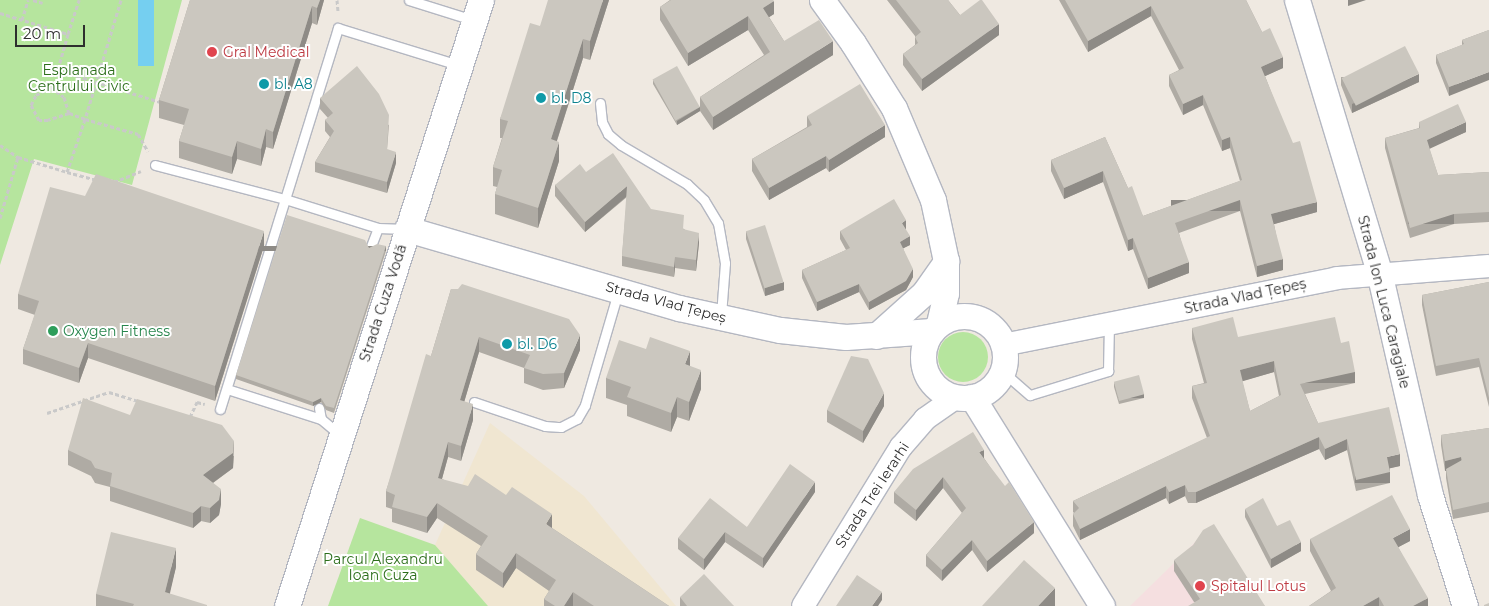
<!DOCTYPE html>
<html>
<head>
<meta charset="utf-8">
<style>
  body { margin:0 }
  #map { position:relative; width:1489px; height:606px; overflow:hidden; background:#efe9e1; font-family:Montserrat,sans-serif }
  div>[style] { position:absolute }
  [style*='--x'] { left:calc(var(--x)*1px); top:calc(var(--y)*1px); width:calc(var(--w)*1px); rotate:calc(var(--a)*1deg) }
  .education>* { inset:0; background:#f0e6d1 }
  .medical>* { inset:0; background:#f5dfe0 }
  .green>* { inset:0; background:#b6e59e }
  .round { border-radius:50% }
  .water>* { inset:0; background:#75cff0; transform-origin:0 0 }
  .path>* { height:3px; margin-top:-1.5px; transform-origin:0; background:repeating-linear-gradient(90deg,#c9c9c9 0 4px,transparent 0 6.5px) }
  .roads { filter:drop-shadow(1px 0 #b4b7c1) drop-shadow(-1px 0 #b4b7c1) drop-shadow(0 1px #b4b7c1) drop-shadow(0 -1px #b4b7c1) }
  .service>* { height:9px; margin:-4.5px; padding:0 4.5px; transform-origin:4.5px; border-radius:4.5px; background:#fff }
  .tertiary>* { height:22px; margin:-11px; padding:0 11px; transform-origin:11px; border-radius:11px; background:#fff }
  .secondary>* { height:25px; margin:-12.5px; padding:0 12.5px; transform-origin:12.5px; border-radius:12.5px; background:#fff }
  .secondary>.ring { margin:-12.5px; padding:0; box-sizing:content-box; background:none; border:25px solid #fff; border-radius:50% }
  .wall>* { inset:0; background:#afaba4 }
  .shaded-wall>* { inset:0; background:#8e8b86; transform-origin:0 0 }
  .building>* { inset:0; background:#cbc7bf; transform-origin:0 0 }
  .dots>* { width:14px; height:14px; translate:-50% -50%; box-sizing:border-box; border:2px solid #fff; border-radius:50% }
  span { translate:-50% -50%; white-space:nowrap; text-align:center; line-height:1.15; -webkit-text-stroke:4px #fff; paint-order:stroke }
  .health-label { font-size:14px; color:#be3a42 }
  .left { translate:0 -50%; text-align:left }
  .park-label { font-size:14px; color:#2c6e1b }
  .culture-label { font-size:14px; color:#0d838f }
  .street-label { font-size:14px; color:#2e2e2e }
  .leisure-label { font-size:14px; color:#27864d }
  .scale { position:absolute; left:15px; top:25px; width:70px; height:22px; box-sizing:border-box; border:2px solid #2e2e2e; border-top:0; padding-left:6px; font-size:15px; line-height:18px; white-space:nowrap; color:#2e2e2e; -webkit-text-stroke:4px #fff; paint-order:stroke }
</style>
</head>
<body>
<div id="map">
  <div class="education">
    <i style="clip-path:polygon(490px 423px,584px 496px,676px 606px,488px 606px,435px 545px)"></i>
  </div>
  <div class="medical">
    <i style="clip-path:polygon(1199px 538px,1261px 606px,1130px 606px,1172px 565px)"></i>
  </div>
  <div class="green">
    <i style="clip-path:polygon(0 0,182px 0,132px 185px,34px 159px,0 265px)"></i>
    <i class="round" style="left:938px;top:332px;width:50px;height:50px"></i>
    <i style="clip-path:polygon(360px 518px,435px 545px,488px 606px,328px 606px)"></i>
  </div>
  <div class="water">
    <i style="left:138px;top:0;width:16px;height:66px"></i>
  </div>
  <div class="path">
    <i style="--x:33;--y:0;--w:10;--a:17"></i>
    <i style="--x:121;--y:0;--w:124;--a:106.8"></i>
    <i style="--x:85;--y:119;--w:55;--a:15.8"></i>
    <i style="--x:138;--y:134;--w:20;--a:60"></i>
    <i style="--x:337;--y:0;--w:12;--a:85"></i>
    <i style="--x:0;--y:13;--w:71;--a:17.2"></i>
    <i style="--x:68;--y:34;--w:37;--a:106"></i>
    <i style="--x:58;--y:70;--w:110;--a:17.4"></i>
    <i style="--x:22;--y:20;--w:21;--a:-73"></i>
    <i style="--x:68;--y:34;--w:36;--a:-72"></i>
    <i style="--x:0;--y:145;--w:22;--a:34"></i>
    <i style="--x:18;--y:157;--w:51;--a:17"></i>
    <i style="--x:67;--y:172;--w:56;--a:-71.2"></i>
    <i style="--x:85;--y:119;--w:17;--a:-159"></i>
    <i style="--x:69;--y:113;--w:22;--a:162"></i>
    <i style="--x:48;--y:120;--w:9;--a:180"></i>
    <i style="--x:39;--y:120;--w:17;--a:-118"></i>
    <i style="--x:31;--y:105;--w:11;--a:-63"></i>
    <i style="--x:36;--y:95;--w:17;--a:-28"></i>
    <i style="--x:51;--y:87;--w:16;--a:38"></i>
    <i style="--x:64;--y:97;--w:17;--a:73"></i>
    <i style="--x:67;--y:172;--w:30;--a:15"></i>
    <i style="--x:114;--y:182;--w:29;--a:-22"></i>
    <i style="--x:0;--y:218;--w:64;--a:-73.6"></i>
    <i style="--x:47;--y:413;--w:65;--a:-18.7"></i>
    <i style="--x:109;--y:392;--w:31;--a:17"></i>
    <i style="--x:190;--y:417;--w:17;--a:-65"></i>
    <i style="--x:197;--y:402;--w:8;--a:14"></i>
  </div>
  <div class="roads">
    <div class="service">
      <i style="--x:409;--y:0;--w:67;--a:17.4"></i>
      <i style="--x:600;--y:103;--w:19;--a:84"></i>
      <i style="--x:602;--y:122;--w:13;--a:63"></i>
      <i style="--x:608;--y:134;--w:17;--a:40"></i>
      <i style="--x:621;--y:145;--w:77;--a:30.6"></i>
      <i style="--x:687;--y:184;--w:23;--a:43"></i>
      <i style="--x:704;--y:200;--w:27;--a:59"></i>
      <i style="--x:718;--y:223;--w:41;--a:80.1"></i>
      <i style="--x:725;--y:263;--w:52;--a:94.4"></i>
      <i style="--x:155;--y:165;--w:134;--a:14.7"></i>
      <i style="--x:285;--y:199;--w:97;--a:17.3"></i>
      <i style="--x:378;--y:228;--w:28;--a:2"></i>
      <i style="--x:371;--y:246;--w:19;--a:-69"></i>
      <i style="--x:1002;--y:371;--w:37;--a:41"></i>
      <i style="--x:1030;--y:395;--w:82;--a:-17.1"></i>
      <i style="--x:1108;--y:371;--w:46;--a:-88.8"></i>
      <i style="--x:227;--y:389;--w:99;--a:17.7"></i>
      <i style="--x:474;--y:402;--w:75;--a:18.7"></i>
      <i style="--x:545;--y:426;--w:16;--a:4"></i>
      <i style="--x:561;--y:427;--w:18;--a:-27"></i>
      <i style="--x:577;--y:419;--w:16;--a:-60"></i>
      <i style="--x:585;--y:405;--w:118;--a:-73.7"></i>
      <i style="--x:319;--y:408;--w:11;--a:80"></i>
      <i style="--x:321;--y:419;--w:23;--a:40"></i>
      <i style="--x:220;--y:409;--w:399;--a:-72.8"></i>
      <i style="--x:338;--y:28;--w:126;--a:17.1"></i>
    </div>
    <div class="tertiary">
      <i style="--x:1003;--y:345;--w:341;--a:-11.3"></i>
      <i style="--x:1337;--y:278;--w:152;--a:-4.5"></i>
      <i style="--x:803;--y:606;--w:187;--a:-58.4"></i>
      <i style="--x:901;--y:447;--w:37;--a:-49"></i>
      <i style="--x:925;--y:419;--w:39;--a:-35"></i>
    </div>
    <div class="secondary">
      <i style="--x:822;--y:0;--w:53;--a:54.2"></i>
      <i style="--x:853;--y:43;--w:77;--a:57.8"></i>
      <i style="--x:894;--y:108;--w:100;--a:67"></i>
      <i style="--x:933;--y:200;--w:62;--a:78"></i>
      <i style="--x:946;--y:261;--w:32;--a:90"></i>
      <i style="--x:946;--y:293;--w:32;--a:103"></i>
      <i style="--x:1297;--y:0;--w:284;--a:73.2"></i>
      <i style="--x:1379;--y:272;--w:229;--a:77.1"></i>
      <i style="--x:1430;--y:495;--w:116;--a:72.5"></i>
      <i style="--x:407;--y:229;--w:283;--a:16.2"></i>
      <i style="--x:679;--y:308;--w:103;--a:12.3"></i>
      <i style="--x:780;--y:330;--w:66;--a:6.1"></i>
      <i style="--x:846;--y:337;--w:86;--a:-4"></i>
      <i class="ring" style="left:923px;top:316px;width:57px;height:57px"></i>
      <i style="--x:876;--y:336;--w:64;--a:-41.9"></i>
      <i style="--x:924;--y:293;--w:39;--a:-55"></i>
      <i style="--x:972;--y:397;--w:246;--a:58.1"></i>
      <i style="--x:287;--y:606;--w:636;--a:-72.25"></i>
    </div>
  </div>
  <div class="wall">
    <i style="clip-path:polygon(190px 0,324px 0,317px 25px,312px 23px,273px 149px,266px 147px,261px 166px,237px 159px,232px 174px,179px 158px,179px 141px,184px 125px,159px 118px,159px 100px)"></i>
    <i style="clip-path:polygon(609px 0,590px 60px,583px 58px,557px 141px,559px 161px,538px 228px,495px 214px,495px 194px,497px 187px,493px 186px,493px 167px,502px 138px,500px 138px,500px 119px,540px 26px)"></i>
    <i style="clip-path:polygon(670px 0,773px 0,774px 14px,769px 17px,784px 41px,833px 55px,713px 130px,700px 111px,677px 125px,653px 84px,653px 80px,700px 107px,700px 97px,764px 55px,748px 30px,688px 66px,660px 20px,660px 7px)"></i>
    <i style="clip-path:polygon(887px 0,948px 0,960px 15px,999px 35px,922px 91px,903px 65px,903px 54px,915px 45px,915px 36px)"></i>
    <i style="clip-path:polygon(1059px 0,1246px 0,1262px 32px,1283px 68px,1265px 76px,1317px 212px,1274px 224px,1283px 270px,1257px 277px,1240px 211px,1179px 233px,1189px 273px,1148px 289px,1133px 249px,1128px 251px,1103px 182px,1064px 199px,1051px 171px,1051px 160px,1105px 137px,1128px 188px,1143px 216px,1240px 181px,1230px 148px,1222px 151px,1203px 105px,1183px 115px,1169px 86px,1169px 75px,1179px 70px,1151px 16px,1088px 52px)"></i>
    <i style="clip-path:polygon(1489px 30px,1449px 96px,1436px 63px,1436px 55px,1462px 45px,1462px 40px)"></i>
    <i style="clip-path:polygon(1341px 77px,1419px 82px,1352px 113px,1341px 85px)"></i>
    <i style="clip-path:polygon(320px 98px,389px 125px,387px 150px,396px 163px,387px 193px,315px 172px,315px 162px,330px 137px,325px 131px,325px 120px,328px 118px,320px 109px)"></i>
    <i style="clip-path:polygon(807px 116px,885px 137px,829px 172px,826px 168px,769px 200px,752px 171px,752px 159px,807px 127px)"></i>
    <i style="clip-path:polygon(1419px 122px,1466px 132px,1429px 148px,1438px 175px,1489px 172px,1489px 222px,1454px 224px,1410px 238px,1385px 148px,1385px 138px,1419px 128px)"></i>
    <i style="clip-path:polygon(586px 172px,684px 229px,699px 243px,696px 271px,675px 268px,674px 277px,622px 266px,622px 256px,627px 197px,585px 232px,555px 196px,555px 185px)"></i>
    <i style="clip-path:polygon(905px 229px,910px 245px,903px 248px,913px 277px,906px 290px,869px 310px,859px 292px,817px 311px,802px 278px,802px 270px,846px 250px,840px 239px,840px 231px)"></i>
    <i style="clip-path:polygon(746px 231px,784px 290px,765px 296px,746px 239px)"></i>
    <i style="clip-path:polygon(264px 246px,215px 401px,88px 358px,79px 383px,23px 364px,23px 349px,35px 315px,18px 309px,18px 294px)"></i>
    <i style="clip-path:polygon(369px 248px,386px 251px,334px 413px,326px 410px,321px 402px,313px 406px,236px 379px,236px 375px)"></i>
    <i style="clip-path:polygon(1489px 282px,1489px 407px,1479px 367px,1436px 376px,1422px 305px,1422px 295px)"></i>
    <i style="clip-path:polygon(451px 289px,580px 350px,564px 388px,543px 390px,524px 383px,524px 368px,479px 352px,464px 402px,473px 420px,461px 461px,448px 457px,442px 479px,552px 528px,669px 606px,544px 606px,544px 599px,549px 591px,516px 568px,503px 588px,476px 570px,476px 554px,481px 546px,437px 518px,427px 533px,392px 522px,392px 509px,386px 507px,386px 491px,431px 356px)"></i>
    <i style="clip-path:polygon(evenodd,1192px 328px,1238px 337px,1341px 343px,1355px 383px,1305px 394px,1318px 423px,1400px 466px,1390px 468px,1390px 483px,1356px 491px,1347px 450px,1325px 460px,1319px 449px,1196px 503px,1188px 503px,1185px 496px,1169px 504px,1166px 498px,1080px 540px,1073px 526px,1073px 514px,1074px 513px,1073px 512px,1073px 501px,1207px 438px,1192px 398px,1192px 386px,1204px 383px,1192px 339px,1192px 328px,1274px 372px,1279px 396px,1250px 411px,1242px 381px,1274px 372px)"></i>
    <i style="clip-path:polygon(690px 366px,701px 389px,689px 421px,677px 417px,671px 432px,627px 416px,627px 405px,606px 398px,606px 378px)"></i>
    <i style="clip-path:polygon(1114px 383px,1144px 398px,1119px 404px,1114px 387px)"></i>
    <i style="clip-path:polygon(884px 406px,863px 443px,827px 422px,827px 410px)"></i>
    <i style="clip-path:polygon(1489px 428px,1489px 512px,1453px 519px,1446px 478px,1446px 470px,1445px 471px,1441px 445px,1441px 435px)"></i>
    <i style="clip-path:polygon(68px 450px,234px 456px,233px 468px,213px 483px,221px 504px,219px 515px,210px 523px,201px 521px,193px 528px,110px 501px,110px 487px,95px 483px,91px 476px,68px 465px)"></i>
    <i style="clip-path:polygon(984px 458px,1034px 533px,987px 572px,972px 550px,942px 581px,926px 566px,926px 555px,962px 513px,943px 488px,916px 521px,894px 503px,894px 492px)"></i>
    <i style="clip-path:polygon(815px 492px,763px 568px,725px 542px,704px 570px,678px 549px,678px 538px,747px 527px)"></i>
    <i style="clip-path:polygon(1245px 509px,1277px 526px,1301px 551px,1271px 568px,1245px 517px)"></i>
    <i style="clip-path:polygon(1310px 539px,1410px 541px,1398px 547px,1428px 606px,1309px 606px,1331px 591px,1310px 551px)"></i>
    <i style="clip-path:polygon(1174px 560px,1265px 606px,1194px 602px,1174px 571px)"></i>
    <i style="clip-path:polygon(176px 567px,169px 594px,207px 606px,96px 606px,96px 594px)"></i>
    <i style="clip-path:polygon(680px 597px,734px 606px,680px 606px)"></i>
  </div>
  <div class="shaded-wall">
    <i style="clip-path:polygon(320px 0,324px 0,317px 25px,317px 8px)"></i>
    <i style="clip-path:polygon(603px 0,609px 0,590px 60px,590px 41px)"></i>
    <i style="clip-path:polygon(1348px 0,1366px 0,1348px 6px)"></i>
    <i style="clip-path:polygon(774px 1px,774px 14px,763px 21px,763px 8px)"></i>
    <i style="clip-path:polygon(312px 6px,312px 23px,273px 149px,273px 132px)"></i>
    <i style="clip-path:polygon(1151px 6px,1151px 16px,1088px 52px,1088px 41px)"></i>
    <i style="clip-path:polygon(748px 16px,748px 30px,688px 66px,688px 53px)"></i>
    <i style="clip-path:polygon(999px 24px,999px 35px,922px 91px,922px 79px)"></i>
    <i style="clip-path:polygon(583px 39px,583px 58px,551px 159px,551px 139px)"></i>
    <i style="clip-path:polygon(833px 41px,833px 55px,713px 130px,713px 117px)"></i>
    <i style="clip-path:polygon(1283px 57px,1283px 68px,1261px 78px,1261px 67px)"></i>
    <i style="clip-path:polygon(1489px 72px,1489px 80px,1449px 96px,1449px 87px)"></i>
    <i style="clip-path:polygon(1419px 74px,1419px 82px,1352px 113px,1352px 104px)"></i>
    <i style="clip-path:polygon(1203px 95px,1203px 105px,1183px 115px,1183px 104px)"></i>
    <i style="clip-path:polygon(700px 107px,700px 111px,677px 125px,677px 121px)"></i>
    <i style="clip-path:polygon(1466px 122px,1466px 132px,1427px 150px,1427px 140px)"></i>
    <i style="clip-path:polygon(885px 125px,885px 137px,829px 172px,829px 160px)"></i>
    <i style="clip-path:polygon(266px 129px,266px 147px,261px 166px,261px 149px)"></i>
    <i style="clip-path:polygon(1230px 137px,1230px 148px,1222px 151px,1222px 140px)"></i>
    <i style="clip-path:polygon(237px 141px,237px 159px,232px 174px,232px 157px)"></i>
    <i style="clip-path:polygon(559px 142px,559px 161px,538px 228px,538px 208px)"></i>
    <i style="clip-path:polygon(396px 152px,396px 163px,387px 193px,387px 182px)"></i>
    <i style="clip-path:polygon(826px 156px,826px 168px,769px 200px,769px 188px)"></i>
    <i style="clip-path:polygon(1103px 171px,1103px 182px,1064px 199px,1064px 188px)"></i>
    <i style="clip-path:polygon(627px 186px,627px 196px,585px 232px,585px 222px)"></i>
    <i style="left:1240px;top:200px;width:11px;height:69px;rotate:90deg"></i>
    <i style="clip-path:polygon(1317px 202px,1317px 212px,1271px 225px,1271px 214px)"></i>
    <i style="left:1454px;top:214px;width:10px;height:46px;rotate:90deg"></i>
    <i style="clip-path:polygon(906px 220px,906px 229px,902px 231px,902px 223px)"></i>
    <i style="clip-path:polygon(264px 231px,264px 246px,215px 401px,215px 386px)"></i>
    <i style="clip-path:polygon(699px 233px,699px 243px,696px 271px,696px 260px)"></i>
    <i style="clip-path:polygon(910px 236px,910px 245px,900px 250px,900px 242px)"></i>
    <i style="clip-path:polygon(1133px 238px,1133px 249px,1128px 251px,1128px 240px)"></i>
    <i style="left:386px;top:246px;width:5px;height:170px;rotate:90deg"></i>
    <i style="clip-path:polygon(675px 257px,675px 268px,674px 277px,674px 267px)"></i>
    <i style="clip-path:polygon(1283px 259px,1283px 270px,1257px 277px,1257px 266px)"></i>
    <i style="clip-path:polygon(1189px 262px,1189px 273px,1148px 289px,1148px 278px)"></i>
    <i style="clip-path:polygon(913px 269px,913px 277px,906px 290px,869px 310px,869px 302px)"></i>
    <i style="clip-path:polygon(784px 282px,784px 290px,765px 296px,765px 288px)"></i>
    <i style="clip-path:polygon(859px 284px,859px 292px,817px 311px,817px 302px)"></i>
    <i style="clip-path:polygon(580px 335px,580px 350px,564px 388px,564px 373px)"></i>
    <i style="clip-path:polygon(479px 337px,479px 352px,460px 416px,460px 400px)"></i>
    <i style="clip-path:polygon(88px 343px,88px 358px,79px 383px,79px 368px)"></i>
    <i style="clip-path:polygon(690px 351px,690px 370px,685px 364px)"></i>
    <i style="clip-path:polygon(1274px 361px,1274px 372px,1240px 382px,1240px 370px)"></i>
    <i style="clip-path:polygon(701px 370px,701px 389px,689px 421px,689px 402px)"></i>
    <i style="left:1355px;top:372px;width:11px;height:56px;rotate:90deg"></i>
    <i style="clip-path:polygon(884px 393px,884px 406px,863px 443px,863px 431px)"></i>
    <i style="left:1144px;top:394px;width:4px;height:26px;rotate:90deg"></i>
    <i style="clip-path:polygon(677px 397px,677px 417px,671px 432px,671px 413px)"></i>
    <i style="clip-path:polygon(321px 398px,321px 402px,313px 406px,313px 402px)"></i>
    <i style="clip-path:polygon(473px 404px,473px 420px,461px 461px,461px 446px)"></i>
    <i style="clip-path:polygon(1319px 437px,1319px 449px,1196px 503px,1196px 492px)"></i>
    <i style="clip-path:polygon(1347px 439px,1347px 450px,1325px 460px,1325px 449px)"></i>
    <i style="clip-path:polygon(234px 441px,233px 468px,203px 490px,203px 475px)"></i>
    <i style="clip-path:polygon(448px 442px,448px 457px,438px 493px,438px 478px)"></i>
    <i style="clip-path:polygon(984px 450px,984px 460px,979px 452px)"></i>
    <i style="clip-path:polygon(1400px 454px,1400px 466px,1387px 469px,1387px 457px)"></i>
    <i style="clip-path:polygon(1461px 457px,1461px 467px,1445px 471px,1445px 461px)"></i>
    <i style="left:1390px;top:472px;width:11px;height:35px;rotate:90deg"></i>
    <i style="clip-path:polygon(943px 477px,943px 488px,916px 521px,916px 510px)"></i>
    <i style="clip-path:polygon(815px 482px,815px 492px,763px 568px,763px 558px)"></i>
    <i style="clip-path:polygon(1185px 485px,1185px 496px,1169px 504px,1169px 492px)"></i>
    <i style="clip-path:polygon(1166px 486px,1166px 498px,1080px 540px,1080px 529px)"></i>
    <i style="clip-path:polygon(221px 489px,221px 504px,219px 515px,210px 523px,210px 508px)"></i>
    <i style="clip-path:polygon(437px 503px,437px 518px,427px 533px,427px 517px)"></i>
    <i style="clip-path:polygon(201px 506px,201px 521px,193px 528px,193px 513px)"></i>
    <i style="clip-path:polygon(552px 514px,552px 530px,546px 524px)"></i>
    <i style="clip-path:polygon(1034px 522px,1034px 533px,987px 572px,987px 561px)"></i>
    <i style="clip-path:polygon(1410px 529px,1410px 541px,1393px 550px,1393px 538px)"></i>
    <i style="clip-path:polygon(725px 532px,725px 542px,704px 570px,704px 559px)"></i>
    <i style="clip-path:polygon(972px 540px,972px 550px,942px 581px,942px 570px)"></i>
    <i style="clip-path:polygon(1301px 542px,1301px 551px,1271px 568px,1271px 559px)"></i>
    <i style="clip-path:polygon(176px 548px,176px 567px,167px 606px,165px 592px)"></i>
    <i style="clip-path:polygon(516px 553px,516px 568px,503px 588px,503px 573px)"></i>
    <i style="clip-path:polygon(1055px 588px,1055px 606px,1038px 606px)"></i>
    <i style="clip-path:polygon(573px 592px,573px 606px,564px 606px)"></i>
    <i style="clip-path:polygon(882px 592px,882px 600px,878px 606px,872px 606px)"></i>
    <i style="clip-path:polygon(1379px 597px,1379px 606px,1363px 606px)"></i>
    <i style="clip-path:polygon(1428px 598px,1428px 606px,1413px 606px)"></i>
  </div>
  <div class="building">
    <i style="clip-path:polygon(190px 0,320px 0,317px 8px,312px 6px,273px 132px,266px 129px,261px 149px,237px 141px,232px 157px,179px 141px,189px 109px,159px 100px)"></i>
    <i style="clip-path:polygon(548px 0,603px 0,590px 41px,583px 39px,551px 139px,559px 142px,538px 208px,495px 194px,502px 170px,493px 167px,508px 121px,500px 119px,530px 23px,540px 26px)"></i>
    <i style="clip-path:polygon(671px 0,773px 0,774px 1px,763px 8px,784px 41px,819px 20px,833px 41px,713px 117px,700px 97px,770px 52px,748px 16px,688px 53px,660px 7px)"></i>
    <i style="clip-path:polygon(896px 0,948px 0,960px 15px,980px 0,982px 0,999px 24px,922px 79px,903px 54px,918px 43px,915px 37px,921px 32px)"></i>
    <i style="clip-path:polygon(1065px 0,1246px 0,1262px 32px,1270px 28px,1283px 57px,1261px 67px,1293px 143px,1300px 141px,1317px 202px,1271px 214px,1283px 259px,1257px 266px,1240px 200px,1175px 223px,1189px 262px,1148px 278px,1133px 238px,1128px 240px,1103px 171px,1064px 188px,1051px 160px,1105px 137px,1128px 188px,1132px 186px,1143px 216px,1242px 180px,1230px 137px,1222px 140px,1203px 95px,1183px 104px,1169px 75px,1184px 68px,1151px 6px,1088px 41px)"></i>
    <i style="clip-path:polygon(1489px 30px,1489px 72px,1449px 87px,1436px 55px,1464px 44px,1462px 40px)"></i>
    <i style="left:1405px;top:46px;width:31px;height:71px;rotate:63deg"></i>
    <i style="clip-path:polygon(357px 66px,379px 94px,389px 115px,387px 149px,396px 152px,387px 182px,315px 162px,334px 131px,325px 120px,333px 113px,320px 98px)"></i>
    <i style="left:677px;top:66px;width:47px;height:28px;rotate:61deg"></i>
    <i style="clip-path:polygon(860px 84px,885px 125px,829px 160px,826px 156px,769px 188px,752px 159px,812px 125px,807px 116px)"></i>
    <i style="clip-path:polygon(1458px 104px,1466px 122px,1427px 140px,1438px 175px,1489px 172px,1489px 212px,1454px 214px,1410px 228px,1385px 138px,1420px 128px,1419px 122px)"></i>
    <i style="clip-path:polygon(613px 153px,651px 209px,684px 215px,683px 229px,699px 233px,696px 260px,675px 257px,674px 267px,622px 256px,627px 186px,585px 222px,555px 185px,580px 164px,586px 172px)"></i>
    <i style="clip-path:polygon(96px 174px,264px 231px,215px 386px,88px 343px,79px 368px,23px 349px,39px 301px,18px 294px,50px 187px,85px 196px)"></i>
    <i style="clip-path:polygon(894px 199px,906px 220px,902px 223px,910px 236px,900px 242px,913px 269px,906px 281px,869px 302px,859px 284px,817px 302px,802px 270px,850px 248px,840px 231px)"></i>
    <i style="clip-path:polygon(287px 215px,365px 240px,369px 248px,377px 244px,386px 246px,334px 408px,326px 406px,321px 398px,313px 402px,236px 375px)"></i>
    <i style="left:765px;top:225px;width:60px;height:20px;rotate:72deg"></i>
    <i style="clip-path:polygon(1489px 282px,1489px 398px,1479px 358px,1436px 366px,1422px 295px)"></i>
    <i style="clip-path:polygon(462px 284px,569px 319px,580px 335px,564px 373px,543px 374px,524px 368px,530px 355px,479px 337px,460px 400px,473px 404px,461px 446px,448px 442px,438px 478px,468px 486px,475px 474px,506px 495px,512px 487px,552px 514px,546px 524px,669px 606px,594px 606px,573px 592px,564px 606px,555px 606px,544px 599px,556px 580px,516px 553px,503px 573px,476px 554px,488px 536px,437px 503px,427px 517px,392px 507px,395px 495px,386px 491px,426px 354px,431px 356px,451px 289px,458px 289px)"></i>
    <i style="clip-path:polygon(evenodd,1233px 317px,1238px 337px,1335px 317px,1341px 343px,1349px 341px,1355px 372px,1300px 384px,1318px 423px,1389px 407px,1400px 454px,1387px 457px,1390px 472px,1356px 480px,1347px 439px,1325px 449px,1319px 437px,1196px 492px,1188px 492px,1185px 485px,1169px 492px,1166px 486px,1080px 529px,1073px 514px,1079px 508px,1073px 501px,1210px 436px,1192px 386px,1207px 383px,1192px 328px,1233px 317px,1274px 361px,1281px 395px,1250px 411px,1240px 370px,1274px 361px)"></i>
    <i style="clip-path:polygon(650px 337px,690px 351px,685px 364px,701px 370px,689px 402px,677px 397px,671px 413px,627px 397px,631px 387px,606px 378px,619px 340px,646px 349px)"></i>
    <i style="clip-path:polygon(851px 356px,868px 359px,884px 393px,863px 431px,827px 410px)"></i>
    <i style="left:1139px;top:375px;width:20px;height:26px;rotate:75deg"></i>
    <i style="clip-path:polygon(83px 398px,130px 415px,137px 399px,222px 425px,234px 441px,233px 453px,203px 475px,221px 489px,219px 500px,210px 508px,201px 506px,193px 513px,110px 486px,112px 473px,95px 468px,91px 461px,68px 450px)"></i>
    <i style="clip-path:polygon(1489px 428px,1489px 502px,1453px 510px,1446px 469px,1462px 460px,1461px 457px,1445px 461px,1441px 435px)"></i>
    <i style="clip-path:polygon(973px 432px,984px 450px,979px 452px,1005px 486px,1009px 482px,1034px 522px,987px 561px,972px 540px,942px 570px,926px 555px,966px 508px,943px 477px,916px 510px,894px 492px,913px 469px)"></i>
    <i style="clip-path:polygon(790px 464px,815px 482px,763px 558px,725px 532px,704px 559px,678px 538px,710px 498px,747px 527px)"></i>
    <i style="clip-path:polygon(1392px 495px,1410px 529px,1393px 538px,1428px 598px,1413px 606px,1384px 606px,1379px 597px,1363px 606px,1309px 606px,1336px 588px,1310px 539px)"></i>
    <i style="clip-path:polygon(1263px 498px,1277px 526px,1290px 520px,1301px 542px,1271px 559px,1245px 509px)"></i>
    <i style="clip-path:polygon(1214px 524px,1265px 606px,1188px 606px,1200px 599px,1174px 560px,1193px 545px,1203px 530px)"></i>
    <i style="clip-path:polygon(111px 532px,176px 548px,165px 592px,207px 605px,207px 606px,133px 606px,134px 604px,96px 594px)"></i>
    <i style="clip-path:polygon(1024px 560px,1055px 588px,1038px 606px,982px 606px)"></i>
    <i style="clip-path:polygon(704px 574px,734px 606px,687px 606px,680px 597px)"></i>
    <i style="clip-path:polygon(857px 575px,882px 592px,872px 606px,836px 606px)"></i>
    <i style="clip-path:polygon(1489px 603px,1489px 606px,1484px 606px,1484px 605px)"></i>
  </div>
  <div class="dots">
    <i style="left:212px;top:52px;background:#e0444e"></i>
    <i style="left:264px;top:84px;background:#0f9aa8"></i>
    <i style="left:541px;top:98px;background:#0f9aa8"></i>
    <i style="left:53px;top:331px;background:#2e9e5b"></i>
    <i style="left:507px;top:344px;background:#0f9aa8"></i>
    <i style="left:1200px;top:586px;background:#e0444e"></i>
  </div>
  <div class="health-label">
    <span class="left" style="left:223px;top:52px">Gral Medical</span>
    <span class="left" style="left:1211px;top:586px">Spitalul Lotus</span>
  </div>
  <div class="park-label">
    <span style="left:79px;top:78px">Esplanada<br>Centrului Civic</span>
    <span style="left:383px;top:567px">Parcul Alexandru<br>Ioan Cuza</span>
  </div>
  <div class="culture-label">
    <span class="left" style="left:274px;top:84px">bl. A8</span>
    <span class="left" style="left:551px;top:98px">bl. D8</span>
    <span class="left" style="left:517px;top:344px">bl. D6</span>
  </div>
  <div class="street-label">
    <span style="left:1245px;top:296px;rotate:-12deg">Strada Vlad Țepeș</span>
    <span style="left:666px;top:302px;rotate:15deg">Strada Vlad Țepeș</span>
    <span style="left:1384px;top:302px;rotate:76deg">Strada Ion Luca Caragiale</span>
    <span style="left:383px;top:303px;rotate:-72deg">Strada Cuza Vodă</span>
    <span style="left:872px;top:495px;rotate:-57deg">Strada Trei Ierarhi</span>
  </div>
  <div class="leisure-label">
    <span class="left" style="left:63px;top:331px">Oxygen Fitness</span>
  </div>
  <div class="scale">20 m</div>
</div>
</body>
</html>
